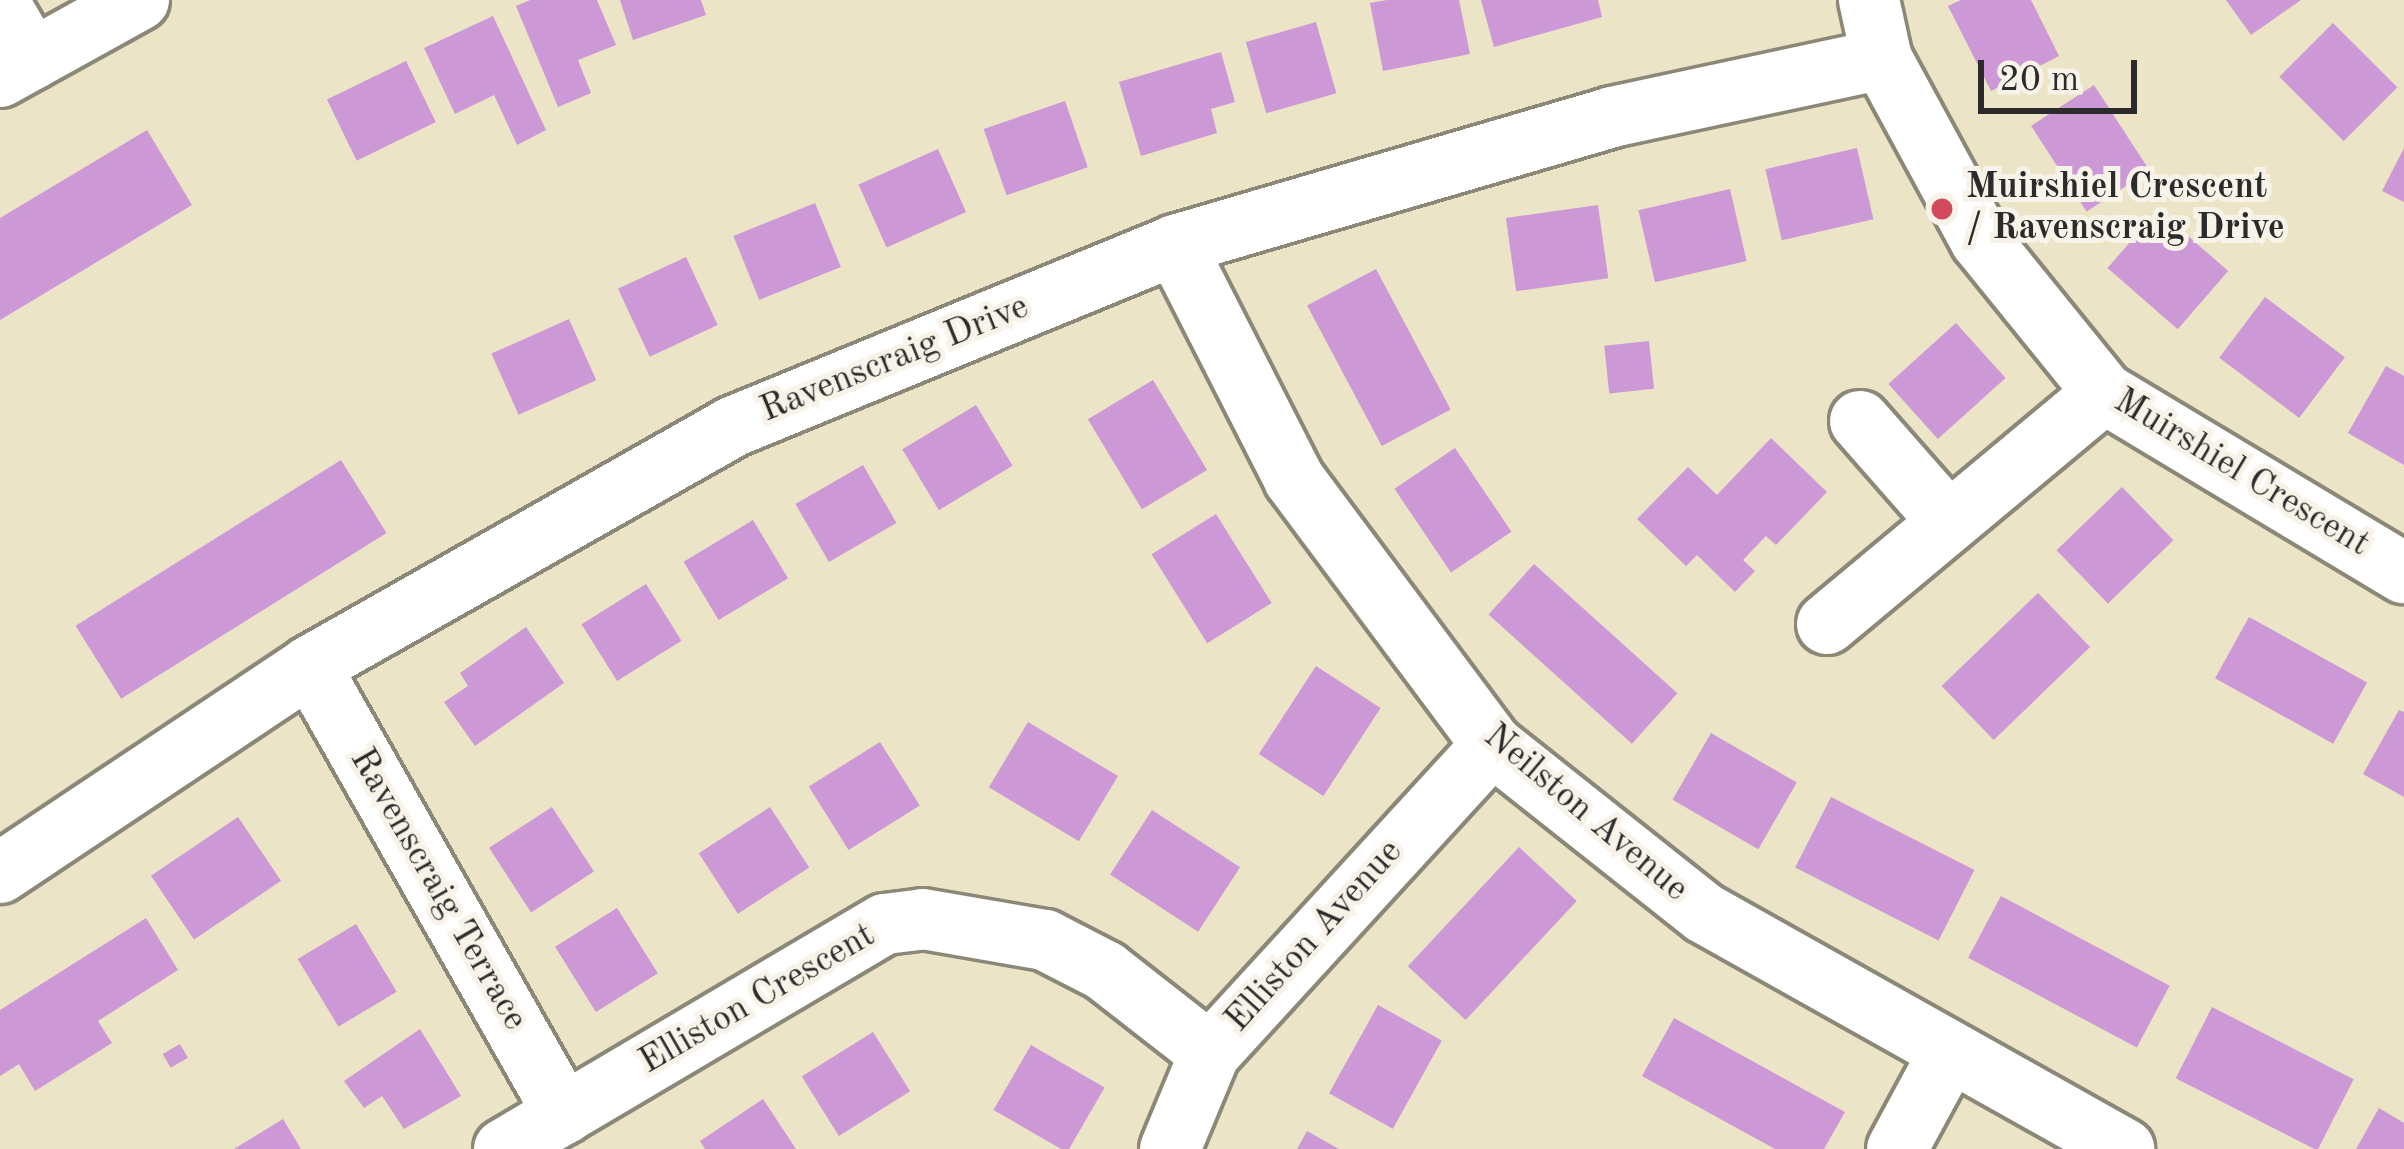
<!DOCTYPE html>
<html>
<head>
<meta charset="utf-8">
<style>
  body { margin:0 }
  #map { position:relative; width:2404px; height:1149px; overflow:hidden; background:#ebe4c6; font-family:"Old Standard TT",serif }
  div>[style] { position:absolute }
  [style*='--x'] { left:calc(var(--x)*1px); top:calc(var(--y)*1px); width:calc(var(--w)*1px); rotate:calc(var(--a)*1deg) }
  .building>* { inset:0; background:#cc99d6; transform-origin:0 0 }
  .roads { filter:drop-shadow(3px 0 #8b8878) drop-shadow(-3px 0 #8b8878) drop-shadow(0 3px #8b8878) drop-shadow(0 -3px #8b8878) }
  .minor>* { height:60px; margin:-30px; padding:0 30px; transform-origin:30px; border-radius:30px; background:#fff }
  .dots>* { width:33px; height:33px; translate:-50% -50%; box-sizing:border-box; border:6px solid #f7f3e8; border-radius:50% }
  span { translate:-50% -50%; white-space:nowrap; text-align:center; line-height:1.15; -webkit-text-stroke:10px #f7f3e8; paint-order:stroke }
  .poi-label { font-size:36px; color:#2b2b2b; font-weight:700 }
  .left { translate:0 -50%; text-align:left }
  .street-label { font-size:36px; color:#2b2b2b }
  .scale { position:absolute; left:1978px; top:60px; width:159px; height:54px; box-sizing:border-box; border:6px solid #2b2b2b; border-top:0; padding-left:15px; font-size:36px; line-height:42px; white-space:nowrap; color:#2b2b2b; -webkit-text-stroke:9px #f7f3e8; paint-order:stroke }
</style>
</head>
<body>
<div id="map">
  <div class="building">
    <i style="clip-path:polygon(530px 0,597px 0,616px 45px,578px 60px,591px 93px,558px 107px,516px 6px)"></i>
    <i style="clip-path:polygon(620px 0,701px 0,706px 15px,633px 40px)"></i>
    <i style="clip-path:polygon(1387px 0,1459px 0,1470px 54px,1383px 71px,1370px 3px)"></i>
    <i style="clip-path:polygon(1481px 0,1598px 0,1602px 17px,1494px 47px)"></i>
    <i style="clip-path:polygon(1961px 0,2031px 0,2059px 56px,1991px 91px,1948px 6px)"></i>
    <i style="clip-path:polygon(2226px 0,2301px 0,2251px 35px)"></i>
    <i style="clip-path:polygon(493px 16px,546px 130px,517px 145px,494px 95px,455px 114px,424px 48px)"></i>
    <i style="left:1316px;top:22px;width:74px;height:73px;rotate:74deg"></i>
    <i style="left:2333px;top:23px;width:91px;height:76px;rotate:45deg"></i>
    <i style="clip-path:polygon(1221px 52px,1235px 102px,1211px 109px,1217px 133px,1141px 156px,1119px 82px)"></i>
    <i style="left:406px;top:61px;width:68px;height:88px;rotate:64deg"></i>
    <i style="left:2094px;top:85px;width:102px;height:75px;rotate:57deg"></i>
    <i style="left:1065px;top:101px;width:70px;height:86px;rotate:71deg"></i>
    <i style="clip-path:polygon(147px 130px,192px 205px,0 320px,0 218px)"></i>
    <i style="left:1857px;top:148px;width:73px;height:94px;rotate:77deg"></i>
    <i style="clip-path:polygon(2404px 148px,2404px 202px,2382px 191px)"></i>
    <i style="left:938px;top:149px;width:69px;height:87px;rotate:66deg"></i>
    <i style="left:1730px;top:189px;width:74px;height:94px;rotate:77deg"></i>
    <i style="left:815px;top:203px;width:69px;height:88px;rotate:68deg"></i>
    <i style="left:1598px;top:205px;width:74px;height:93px;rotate:82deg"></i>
    <i style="left:2158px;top:210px;width:93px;height:77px;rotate:41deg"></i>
    <i style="left:686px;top:257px;width:75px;height:75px;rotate:65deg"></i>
    <i style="left:1376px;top:269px;width:159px;height:78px;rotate:62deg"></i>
    <i style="left:2265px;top:297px;width:100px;height:76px;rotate:37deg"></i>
    <i style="left:569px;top:319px;width:67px;height:85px;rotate:66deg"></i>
    <i style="left:1956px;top:323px;width:74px;height:91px;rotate:48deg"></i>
    <i style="left:1649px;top:341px;width:48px;height:45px;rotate:84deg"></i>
    <i style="clip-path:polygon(2386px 366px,2404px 376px,2404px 465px,2348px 433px)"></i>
    <i style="left:1153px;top:380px;width:105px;height:76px;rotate:59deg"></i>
    <i style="left:976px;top:405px;width:71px;height:86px;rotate:59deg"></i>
    <i style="clip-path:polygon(1771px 438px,1827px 492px,1776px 545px,1766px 536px,1743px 560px,1755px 571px,1735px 592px,1697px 555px,1686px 566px,1637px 519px,1688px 467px,1717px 495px)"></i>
    <i style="left:1455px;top:448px;width:101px;height:73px;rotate:56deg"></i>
    <i style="left:341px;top:460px;width:86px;height:313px;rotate:58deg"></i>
    <i style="left:863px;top:465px;width:67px;height:78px;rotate:60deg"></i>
    <i style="left:2122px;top:487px;width:74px;height:91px;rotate:46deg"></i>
    <i style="left:1216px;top:514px;width:105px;height:76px;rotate:58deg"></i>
    <i style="left:753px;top:520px;width:68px;height:81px;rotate:59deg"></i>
    <i style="left:1534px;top:564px;width:193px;height:68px;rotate:42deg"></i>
    <i style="left:646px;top:584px;width:67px;height:76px;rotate:58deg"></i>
    <i style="left:2038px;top:593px;width:75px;height:134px;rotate:46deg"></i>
    <i style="left:2249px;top:617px;width:135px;height:70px;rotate:29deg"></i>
    <i style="clip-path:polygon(526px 627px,564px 683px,475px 746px,444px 702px,468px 686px,460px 673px)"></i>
    <i style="left:1316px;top:666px;width:77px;height:105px;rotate:33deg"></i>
    <i style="clip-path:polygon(2399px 710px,2404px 712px,2404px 797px,2363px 774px)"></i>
    <i style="left:1028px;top:722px;width:105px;height:76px;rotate:31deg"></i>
    <i style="left:1711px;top:733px;width:99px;height:77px;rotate:30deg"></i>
    <i style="left:880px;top:742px;width:75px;height:84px;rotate:58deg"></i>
    <i style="left:1831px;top:797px;width:161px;height:79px;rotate:27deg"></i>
    <i style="left:552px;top:807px;width:77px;height:75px;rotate:57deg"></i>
    <i style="left:770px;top:807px;width:72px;height:85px;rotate:57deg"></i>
    <i style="left:1152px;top:810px;width:105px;height:77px;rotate:33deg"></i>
    <i style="left:238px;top:817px;width:77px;height:105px;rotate:56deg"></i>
    <i style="left:1519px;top:847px;width:79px;height:163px;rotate:43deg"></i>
    <i style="left:2001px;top:896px;width:191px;height:70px;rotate:28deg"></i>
    <i style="left:617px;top:908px;width:77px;height:73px;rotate:58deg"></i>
    <i style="clip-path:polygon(146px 918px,178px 970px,98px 1021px,112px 1043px,35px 1091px,19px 1064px,0 1076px,0 1010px)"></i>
    <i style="left:356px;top:924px;width:79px;height:68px;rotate:59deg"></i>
    <i style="left:1378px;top:1005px;width:73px;height:101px;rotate:29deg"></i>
    <i style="left:2212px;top:1007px;width:159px;height:80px;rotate:27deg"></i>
    <i style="clip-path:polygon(1674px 1018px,1845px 1112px,1824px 1149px,1775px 1149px,1642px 1076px)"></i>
    <i style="clip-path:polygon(420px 1029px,461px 1096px,404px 1129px,382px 1096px,364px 1108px,344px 1081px)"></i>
    <i style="left:873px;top:1032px;width:70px;height:84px;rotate:58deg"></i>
    <i style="left:180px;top:1044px;width:16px;height:20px;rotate:60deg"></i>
    <i style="left:1031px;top:1045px;width:85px;height:75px;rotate:30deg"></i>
    <i style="clip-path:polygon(763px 1099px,796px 1149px,705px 1149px,700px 1141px)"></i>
    <i style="clip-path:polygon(2379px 1108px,2404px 1123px,2404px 1149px,2356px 1149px)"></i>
    <i style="clip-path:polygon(283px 1119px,301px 1149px,234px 1149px)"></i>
    <i style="clip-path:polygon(1307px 1131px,1339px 1149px,1297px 1149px)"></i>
  </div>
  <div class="roads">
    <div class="minor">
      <i style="--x:1869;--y:0;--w:60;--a:77.6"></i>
      <i style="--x:1882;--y:59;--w:207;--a:61.5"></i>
      <i style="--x:1981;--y:241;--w:196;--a:51"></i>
      <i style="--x:2104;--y:393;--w:350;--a:31"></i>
      <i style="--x:0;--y:4;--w:64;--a:59.8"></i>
      <i style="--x:0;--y:77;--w:159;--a:-29"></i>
      <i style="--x:1175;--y:245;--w:263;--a:63"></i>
      <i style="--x:1294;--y:479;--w:332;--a:53.3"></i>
      <i style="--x:1492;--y:745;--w:270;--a:38.4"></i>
      <i style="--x:1704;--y:913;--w:482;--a:29.3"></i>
      <i style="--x:1860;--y:421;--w:132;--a:48.7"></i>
      <i style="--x:1827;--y:624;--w:361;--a:-39.8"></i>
      <i style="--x:310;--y:666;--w:515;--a:60.45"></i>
      <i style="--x:0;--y:873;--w:373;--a:-33.7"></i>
      <i style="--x:310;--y:666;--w:485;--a:-29.5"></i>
      <i style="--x:732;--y:427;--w:479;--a:-22.3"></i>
      <i style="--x:1175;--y:245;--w:455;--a:-16.3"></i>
      <i style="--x:1612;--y:117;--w:276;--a:-12.1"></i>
      <i style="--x:504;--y:1149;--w:442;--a:-30.6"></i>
      <i style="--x:885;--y:924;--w:38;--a:-7"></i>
      <i style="--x:923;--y:919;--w:124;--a:9.8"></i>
      <i style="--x:1045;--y:940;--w:68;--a:27.3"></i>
      <i style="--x:1105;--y:971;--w:133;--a:38"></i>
      <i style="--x:1170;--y:1149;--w:104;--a:-67.4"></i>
      <i style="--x:1210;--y:1053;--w:418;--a:-47.5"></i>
      <i style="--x:1897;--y:1149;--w:109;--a:-61.6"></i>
    </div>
  </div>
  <div class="dots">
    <i style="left:1942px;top:209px;background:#d1495b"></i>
  </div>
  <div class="poi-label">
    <span class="left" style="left:1966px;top:209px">Muirshiel Crescent<br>/ Ravenscraig Drive</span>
  </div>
  <div class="street-label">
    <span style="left:895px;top:360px;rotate:-22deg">Ravenscraig Drive</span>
    <span style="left:2241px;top:474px;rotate:31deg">Muirshiel Crescent</span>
    <span style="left:1585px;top:814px;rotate:40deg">Neilston Avenue</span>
    <span style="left:437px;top:890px;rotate:60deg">Ravenscraig Terrace</span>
    <span style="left:1315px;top:937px;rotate:-48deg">Elliston Avenue</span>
    <span style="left:758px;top:1000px;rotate:-30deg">Elliston Crescent</span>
  </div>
  <div class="scale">20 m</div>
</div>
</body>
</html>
